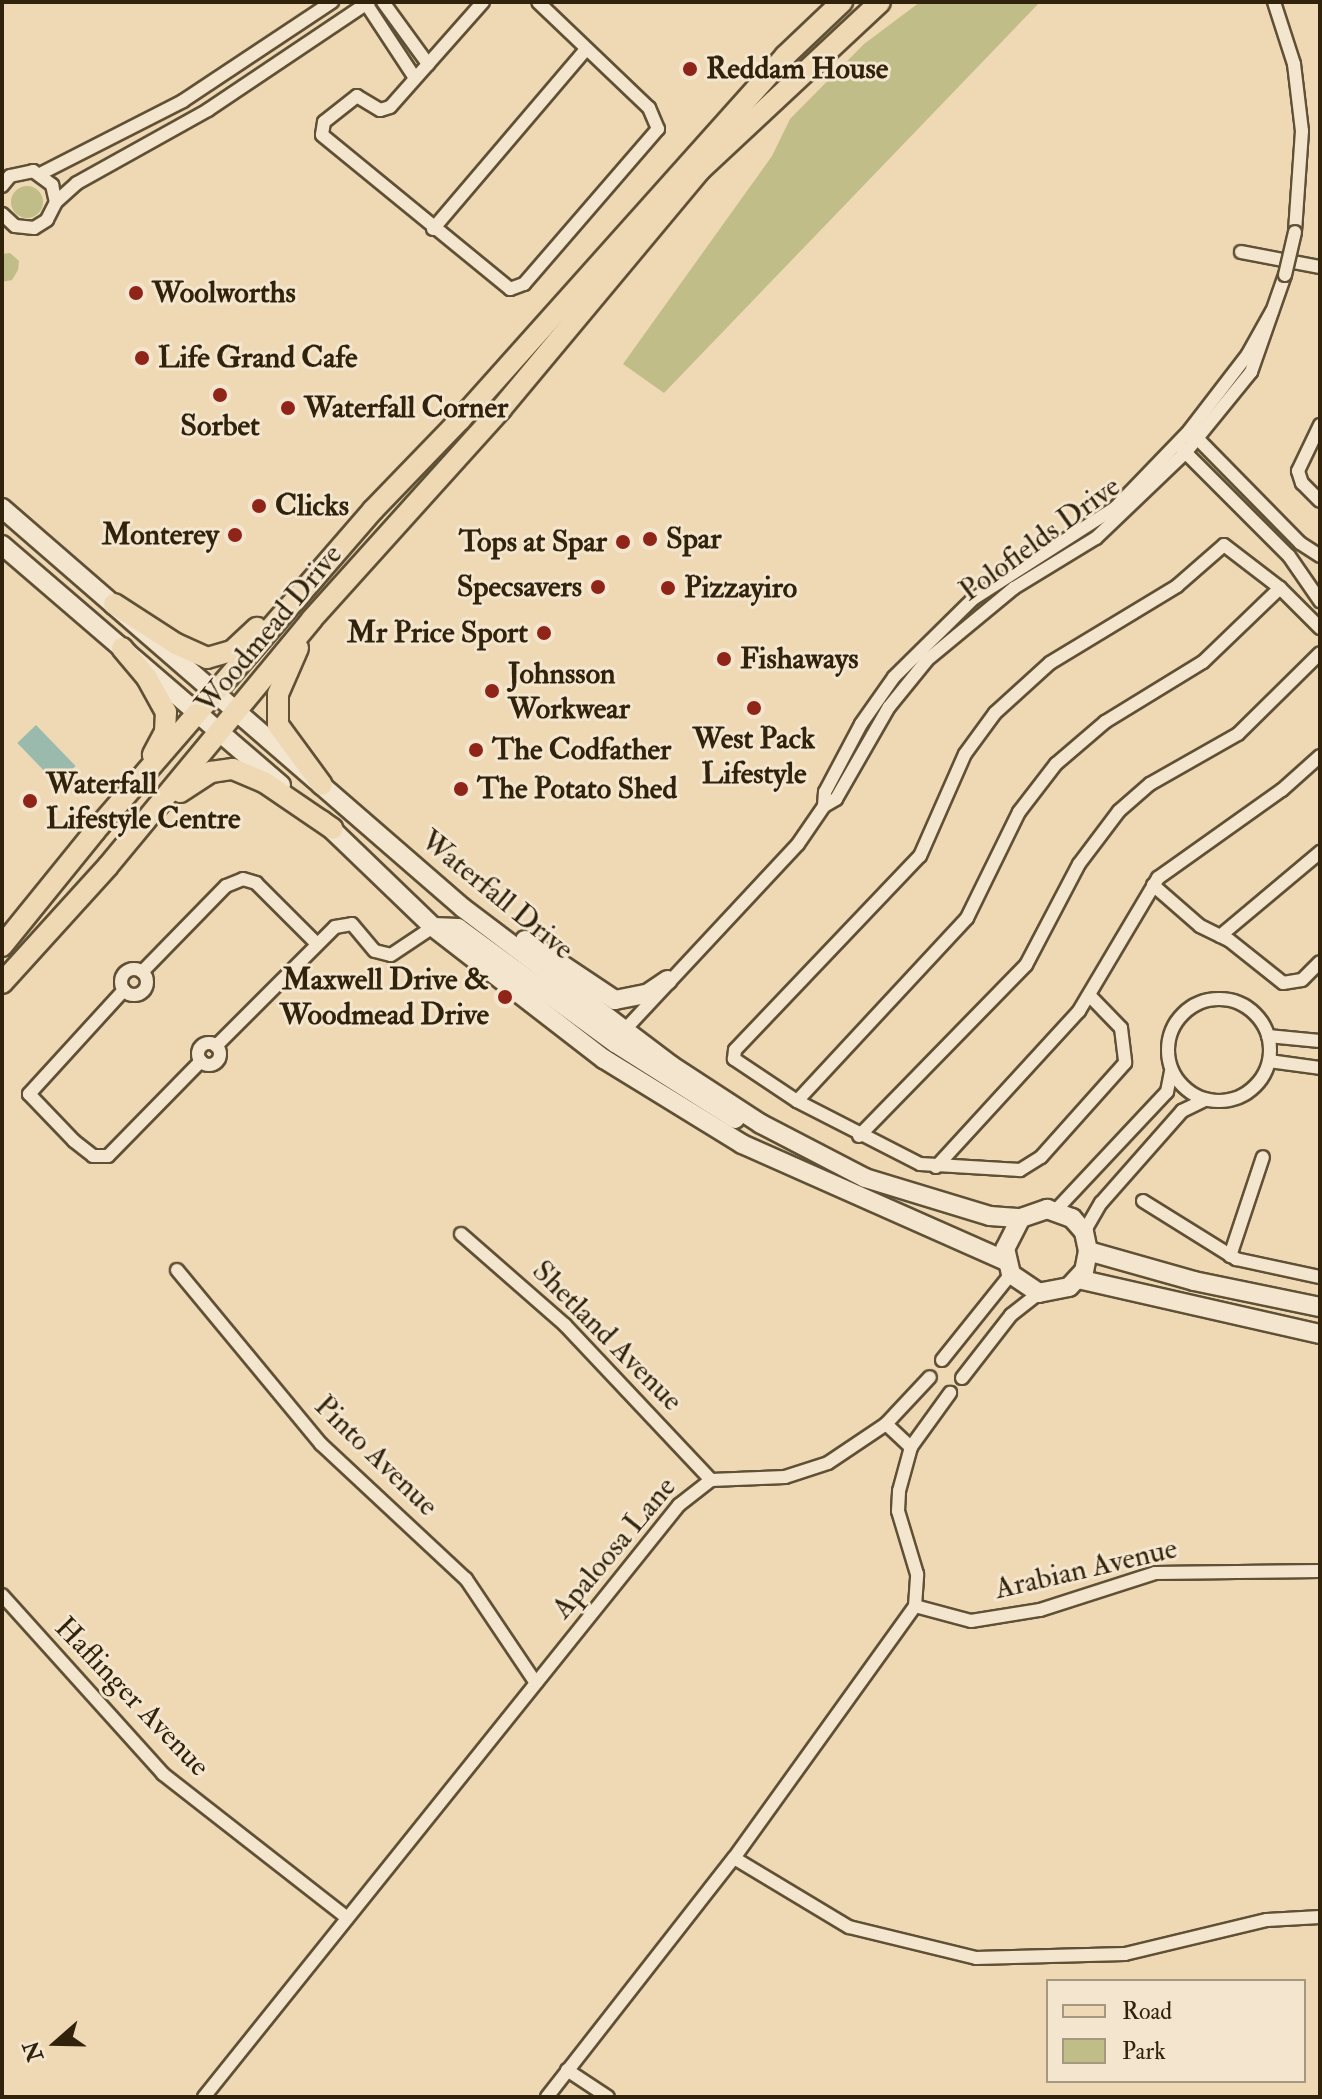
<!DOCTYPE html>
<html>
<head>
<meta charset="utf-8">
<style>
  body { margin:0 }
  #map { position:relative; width:1322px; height:2099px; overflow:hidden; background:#eed9b4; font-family:"IM FELL Double Pica",serif }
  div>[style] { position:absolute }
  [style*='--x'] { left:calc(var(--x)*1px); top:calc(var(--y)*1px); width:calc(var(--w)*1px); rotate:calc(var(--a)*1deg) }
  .green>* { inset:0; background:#c0bd88 }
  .round { border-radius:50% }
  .water>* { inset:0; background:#99baac; transform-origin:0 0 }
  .roads { filter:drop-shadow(2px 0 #605035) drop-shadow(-2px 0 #605035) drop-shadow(0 2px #605035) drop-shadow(0 -2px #605035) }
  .minor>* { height:12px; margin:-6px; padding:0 6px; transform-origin:6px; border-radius:6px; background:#f4e6ce }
  .minor>.ring { margin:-6px; padding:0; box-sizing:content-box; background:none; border:12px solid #f4e6ce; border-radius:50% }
  .secondary>* { height:18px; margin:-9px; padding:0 9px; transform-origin:9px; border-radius:9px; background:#f4e6ce }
  .primary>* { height:20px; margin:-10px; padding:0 10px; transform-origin:10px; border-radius:10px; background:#eed9b4 }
  .bridges { filter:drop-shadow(2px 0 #605035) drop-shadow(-2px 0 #605035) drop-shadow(0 2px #605035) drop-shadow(0 -2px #605035) }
  .minor-bridge>* { height:12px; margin:-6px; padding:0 6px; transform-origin:6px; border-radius:6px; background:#f4e6ce }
  .dots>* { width:22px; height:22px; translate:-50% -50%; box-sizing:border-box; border:4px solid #f4e6ce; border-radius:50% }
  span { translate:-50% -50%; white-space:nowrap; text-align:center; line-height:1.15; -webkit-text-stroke:6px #f4e6ce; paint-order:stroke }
  .poi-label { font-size:30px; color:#31220b; font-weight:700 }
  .left { translate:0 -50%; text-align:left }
  .right { translate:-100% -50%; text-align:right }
  .street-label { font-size:30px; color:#31220b }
  .frame { position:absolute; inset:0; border:4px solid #31220b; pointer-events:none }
  .legend { position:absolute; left:1046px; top:1979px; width:260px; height:104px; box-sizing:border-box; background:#f4e6ce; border:2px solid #a69880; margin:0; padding:10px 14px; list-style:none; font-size:24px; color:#31220b }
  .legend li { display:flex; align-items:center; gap:16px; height:40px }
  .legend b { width:40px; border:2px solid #a69880 }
  .north { position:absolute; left:16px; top:2003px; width:80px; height:80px; -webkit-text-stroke:6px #f4e6ce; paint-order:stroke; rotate:250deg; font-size:22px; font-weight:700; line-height:32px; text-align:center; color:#31220b }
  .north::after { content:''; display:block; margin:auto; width:28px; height:36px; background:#31220b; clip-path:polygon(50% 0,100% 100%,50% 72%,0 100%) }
</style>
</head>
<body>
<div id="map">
  <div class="green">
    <i style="clip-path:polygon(920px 2px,1040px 2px,664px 393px,623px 364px,772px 156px,790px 119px,864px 44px)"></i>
    <i class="round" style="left:11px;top:186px;width:32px;height:32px"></i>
    <i style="clip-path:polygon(10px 253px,19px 261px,18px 270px,12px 280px,2px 282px,2px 254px)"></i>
  </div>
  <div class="water">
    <i style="left:36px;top:725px;width:57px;height:26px;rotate:46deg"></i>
  </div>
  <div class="roads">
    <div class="minor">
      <i style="--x:365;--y:2;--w:91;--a:56.7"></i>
      <i style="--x:383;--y:2;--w:77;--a:54"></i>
      <i style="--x:483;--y:2;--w:140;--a:131.5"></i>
      <i style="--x:390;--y:107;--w:10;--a:163"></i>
      <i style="--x:380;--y:110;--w:27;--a:-149"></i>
      <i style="--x:357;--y:96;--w:42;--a:141.8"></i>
      <i style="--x:324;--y:122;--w:13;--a:99"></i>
      <i style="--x:322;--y:135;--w:243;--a:39.3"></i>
      <i style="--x:510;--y:289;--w:15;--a:-20"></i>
      <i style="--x:524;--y:284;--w:205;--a:-49.2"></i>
      <i style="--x:658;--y:129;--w:23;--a:-113"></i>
      <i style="--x:649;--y:108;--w:153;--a:-136.3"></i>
      <i style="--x:1274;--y:2;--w:65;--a:72.1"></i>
      <i style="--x:1294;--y:64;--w:67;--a:83.2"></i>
      <i style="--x:1302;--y:131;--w:101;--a:94"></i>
      <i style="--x:40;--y:174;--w:161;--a:-27"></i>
      <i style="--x:183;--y:101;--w:179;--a:-33.6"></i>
      <i style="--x:2;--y:186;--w:13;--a:-51"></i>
      <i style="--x:10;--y:176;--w:24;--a:-12"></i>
      <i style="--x:33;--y:171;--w:24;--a:36"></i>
      <i style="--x:52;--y:185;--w:17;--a:77"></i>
      <i style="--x:56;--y:202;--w:20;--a:117"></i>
      <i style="--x:47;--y:220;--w:15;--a:148"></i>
      <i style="--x:34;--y:228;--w:19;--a:-174"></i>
      <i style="--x:15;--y:226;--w:18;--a:-137"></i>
      <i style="--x:56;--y:202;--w:28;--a:-42"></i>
      <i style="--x:77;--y:183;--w:150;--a:-29.1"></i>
      <i style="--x:208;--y:110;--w:194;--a:-33.9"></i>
      <i style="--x:433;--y:229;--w:236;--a:-49.6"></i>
      <i style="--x:1241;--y:252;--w:80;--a:10.8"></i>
      <i style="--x:1320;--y:425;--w:51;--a:115.6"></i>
      <i style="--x:1298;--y:471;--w:13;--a:72"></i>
      <i style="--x:1302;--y:483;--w:25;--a:45"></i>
      <i style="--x:1193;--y:434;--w:153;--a:45.5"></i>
      <i style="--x:1300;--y:543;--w:24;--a:33"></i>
      <i style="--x:1180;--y:447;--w:154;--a:45"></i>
      <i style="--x:1289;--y:556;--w:55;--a:55.4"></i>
      <i style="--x:824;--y:806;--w:14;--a:-86"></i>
      <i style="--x:825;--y:792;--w:77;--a:-62.1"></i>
      <i style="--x:861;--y:724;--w:57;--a:-54.9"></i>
      <i style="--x:894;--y:677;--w:111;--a:-44.6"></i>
      <i style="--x:973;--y:599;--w:169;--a:-32.7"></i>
      <i style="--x:1115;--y:508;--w:107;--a:-46.1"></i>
      <i style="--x:1189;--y:431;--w:97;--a:-52.5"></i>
      <i style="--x:1248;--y:354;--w:49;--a:-60.8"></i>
      <i style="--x:1153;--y:885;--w:62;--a:41.1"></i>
      <i style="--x:1200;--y:926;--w:32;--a:26"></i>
      <i style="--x:1229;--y:940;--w:69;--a:38.5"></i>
      <i style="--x:1283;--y:983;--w:19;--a:-9"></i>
      <i style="--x:1302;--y:980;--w:25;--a:-45"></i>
      <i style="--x:1220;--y:936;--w:131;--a:-40"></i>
      <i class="ring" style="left:121px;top:969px;width:14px;height:14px"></i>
      <i style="--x:142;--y:972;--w:120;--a:-45.7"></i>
      <i style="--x:226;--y:886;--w:18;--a:-22"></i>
      <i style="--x:243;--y:879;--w:14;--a:17"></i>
      <i style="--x:256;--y:883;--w:85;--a:45"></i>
      <i style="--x:124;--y:990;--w:141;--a:132.4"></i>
      <i style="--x:29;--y:1094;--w:65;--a:46.2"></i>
      <i style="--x:74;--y:1141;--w:24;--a:38"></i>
      <i style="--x:93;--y:1156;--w:15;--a:0"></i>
      <i style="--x:108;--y:1156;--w:133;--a:-45.6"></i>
      <i style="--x:1089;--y:995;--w:46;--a:45.9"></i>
      <i style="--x:1121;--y:1028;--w:35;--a:83"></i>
      <i style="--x:1125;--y:1063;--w:126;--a:131.8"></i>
      <i style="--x:1041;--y:1157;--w:25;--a:148"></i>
      <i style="--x:1020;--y:1170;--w:100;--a:-176.6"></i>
      <i style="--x:920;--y:1164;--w:138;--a:-152.9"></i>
      <i style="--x:797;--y:1101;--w:76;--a:-146.3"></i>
      <i style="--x:734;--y:1059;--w:9;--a:-84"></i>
      <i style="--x:735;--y:1050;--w:268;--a:-46.4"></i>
      <i style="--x:920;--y:856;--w:111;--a:-66.2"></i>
      <i style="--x:965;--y:754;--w:51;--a:-53.8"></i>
      <i style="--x:995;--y:713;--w:74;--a:-42.3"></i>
      <i style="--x:1050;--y:663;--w:149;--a:-31.2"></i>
      <i style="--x:1177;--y:586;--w:62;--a:-41.1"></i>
      <i style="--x:1224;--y:545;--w:71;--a:37.5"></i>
      <i style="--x:1280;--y:588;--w:57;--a:45"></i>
      <i class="ring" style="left:1168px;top:999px;width:90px;height:90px"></i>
      <i style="--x:619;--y:1036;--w:262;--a:-47"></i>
      <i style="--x:798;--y:844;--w:46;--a:-55.6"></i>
      <i style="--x:824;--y:806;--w:14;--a:-30"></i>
      <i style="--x:836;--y:799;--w:106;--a:-60.1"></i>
      <i style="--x:889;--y:707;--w:60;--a:-51"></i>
      <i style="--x:927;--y:660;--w:113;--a:-39.6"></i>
      <i style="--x:1014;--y:588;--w:96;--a:-31.4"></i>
      <i style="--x:1096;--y:538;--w:124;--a:-43.7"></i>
      <i style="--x:1186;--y:452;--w:103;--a:-50.9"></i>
      <i style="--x:1251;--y:372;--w:103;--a:-70.7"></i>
      <i style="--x:1268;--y:1036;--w:52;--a:5.5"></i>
      <i class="ring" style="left:198px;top:1043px;width:10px;height:10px"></i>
      <i style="--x:216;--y:1046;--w:168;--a:-45"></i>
      <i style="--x:335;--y:927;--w:17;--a:-10"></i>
      <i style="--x:352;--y:924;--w:35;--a:50"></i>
      <i style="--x:375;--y:951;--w:16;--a:14"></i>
      <i style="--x:391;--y:955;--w:50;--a:-33.7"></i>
      <i style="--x:1269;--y:1061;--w:51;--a:7.8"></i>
      <i style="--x:797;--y:1101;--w:250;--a:-47.1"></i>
      <i style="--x:967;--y:918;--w:118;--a:-63.9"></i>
      <i style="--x:1019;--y:812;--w:61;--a:-52.4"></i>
      <i style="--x:1056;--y:764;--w:65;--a:-40.6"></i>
      <i style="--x:1105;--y:722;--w:115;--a:-31.5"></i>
      <i style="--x:1203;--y:662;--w:107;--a:-43.9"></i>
      <i style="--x:859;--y:1136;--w:239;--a:-45.7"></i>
      <i style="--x:1026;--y:965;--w:114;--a:-62.3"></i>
      <i style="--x:1079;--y:864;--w:66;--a:-53"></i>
      <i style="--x:1119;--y:811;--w:41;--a:-41.1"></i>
      <i style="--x:1150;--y:784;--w:101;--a:-29.6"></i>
      <i style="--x:1238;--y:734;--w:115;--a:-44.6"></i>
      <i style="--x:936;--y:1167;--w:212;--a:-47.5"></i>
      <i style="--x:1079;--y:1011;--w:155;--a:-59.3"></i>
      <i style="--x:1158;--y:878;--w:152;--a:-35.4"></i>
      <i style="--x:1282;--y:790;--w:51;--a:-41.8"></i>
      <i style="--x:1143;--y:1201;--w:110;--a:31.9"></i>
      <i style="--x:1236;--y:1259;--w:86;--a:12.1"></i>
      <i style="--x:1056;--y:1210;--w:162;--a:-46.8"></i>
      <i style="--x:1167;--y:1092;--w:21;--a:-79"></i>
      <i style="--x:1084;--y:1232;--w:34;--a:-60"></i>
      <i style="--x:1101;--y:1203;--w:123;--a:-48.6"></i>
      <i style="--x:1182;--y:1111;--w:25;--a:-26"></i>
      <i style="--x:461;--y:1234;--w:138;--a:41.2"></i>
      <i style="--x:565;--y:1325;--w:213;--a:46.7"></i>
      <i style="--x:1230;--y:1256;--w:104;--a:-71.6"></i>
      <i style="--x:177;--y:1270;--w:226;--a:50.4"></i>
      <i style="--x:321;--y:1444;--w:198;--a:43"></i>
      <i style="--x:466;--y:1579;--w:125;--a:56.1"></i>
      <i style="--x:942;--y:1360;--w:110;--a:-51.3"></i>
      <i style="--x:962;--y:1378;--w:80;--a:-52.1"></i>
      <i style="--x:1011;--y:1315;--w:36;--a:-38"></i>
      <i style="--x:886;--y:1424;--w:34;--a:43"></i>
      <i style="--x:2;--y:1595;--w:241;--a:48"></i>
      <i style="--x:163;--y:1774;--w:232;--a:38"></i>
      <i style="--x:915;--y:1606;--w:58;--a:15"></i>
      <i style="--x:971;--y:1621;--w:70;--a:-9.1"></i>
      <i style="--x:1040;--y:1610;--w:121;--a:-17.8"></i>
      <i style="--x:1155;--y:1573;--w:165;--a:-0.7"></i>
      <i style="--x:734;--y:1858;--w:134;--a:31"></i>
      <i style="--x:849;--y:1927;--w:131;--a:13.7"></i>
      <i style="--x:976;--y:1958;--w:149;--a:-1.5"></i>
      <i style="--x:1125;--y:1954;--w:146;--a:-13.5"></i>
      <i style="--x:1267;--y:1920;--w:53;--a:-3.2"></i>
      <i style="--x:567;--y:2070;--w:49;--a:33.4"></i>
      <i style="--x:204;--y:2097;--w:759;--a:-51.26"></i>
      <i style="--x:679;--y:1505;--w:41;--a:-38"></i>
      <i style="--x:711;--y:1480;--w:74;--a:-2.3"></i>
      <i style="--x:785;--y:1477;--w:45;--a:-18"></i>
      <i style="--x:828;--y:1463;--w:70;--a:-33.9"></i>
      <i style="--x:886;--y:1424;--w:64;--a:-46.9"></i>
      <i style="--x:547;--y:2097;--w:303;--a:-52"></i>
      <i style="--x:734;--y:1858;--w:310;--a:-54.3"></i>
      <i style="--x:915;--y:1606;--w:32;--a:-86"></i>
      <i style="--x:917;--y:1574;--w:66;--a:-106.8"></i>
      <i style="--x:898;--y:1511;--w:20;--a:-87"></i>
      <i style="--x:899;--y:1491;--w:46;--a:-74.7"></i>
      <i style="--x:911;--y:1447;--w:67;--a:-54.2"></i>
    </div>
    <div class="secondary">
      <i style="--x:2;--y:508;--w:610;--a:40.95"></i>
      <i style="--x:463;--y:908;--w:262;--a:37.1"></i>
      <i style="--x:672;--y:1066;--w:106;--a:33.1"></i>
      <i style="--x:761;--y:1124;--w:117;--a:27.4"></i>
      <i style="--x:865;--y:1178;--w:131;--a:16.9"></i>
      <i style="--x:990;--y:1216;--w:31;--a:4"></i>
      <i style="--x:1021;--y:1218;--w:28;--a:-19"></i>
      <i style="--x:1047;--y:1209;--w:27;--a:20"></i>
      <i style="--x:1072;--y:1218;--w:18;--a:49"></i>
      <i style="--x:1084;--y:1232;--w:19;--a:78"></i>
      <i style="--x:1088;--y:1251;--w:20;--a:101"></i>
      <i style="--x:1084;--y:1271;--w:22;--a:133"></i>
      <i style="--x:1069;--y:1287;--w:31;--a:169"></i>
      <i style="--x:1039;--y:1293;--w:34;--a:-146"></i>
      <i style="--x:1011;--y:1274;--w:26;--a:-103"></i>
      <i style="--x:1005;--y:1249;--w:35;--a:-63"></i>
      <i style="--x:2;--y:545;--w:368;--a:40.7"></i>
      <i style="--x:322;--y:820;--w:154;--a:43.9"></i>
      <i style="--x:433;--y:927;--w:216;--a:37.7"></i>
      <i style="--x:604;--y:1059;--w:162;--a:31.6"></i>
      <i style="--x:742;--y:1144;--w:289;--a:23.9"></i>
      <i style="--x:433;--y:927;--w:25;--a:2"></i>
      <i style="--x:458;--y:928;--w:195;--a:36.2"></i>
      <i style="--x:615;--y:1043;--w:142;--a:32.3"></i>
      <i style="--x:525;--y:940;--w:108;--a:33.7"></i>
      <i style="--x:615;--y:1000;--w:33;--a:-11"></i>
      <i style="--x:647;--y:994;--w:25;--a:-34"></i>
      <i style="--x:1088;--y:1251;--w:110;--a:15.8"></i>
      <i style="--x:1194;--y:1281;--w:129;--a:11.7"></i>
      <i style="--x:1078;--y:1279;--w:248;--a:12.8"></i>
    </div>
    <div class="primary">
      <i style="--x:114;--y:604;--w:74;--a:32.8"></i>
      <i style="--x:176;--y:644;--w:34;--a:24"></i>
      <i style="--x:207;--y:658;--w:26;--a:-16"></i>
      <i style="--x:232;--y:651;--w:34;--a:-43"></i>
      <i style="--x:122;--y:648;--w:39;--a:50"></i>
      <i style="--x:147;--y:678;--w:39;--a:61"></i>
      <i style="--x:166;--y:712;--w:20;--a:93"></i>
      <i style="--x:165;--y:732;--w:26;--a:118"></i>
      <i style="--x:298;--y:648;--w:50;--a:113.5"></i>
      <i style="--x:278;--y:694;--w:31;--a:90"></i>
      <i style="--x:278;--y:725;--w:74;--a:53.7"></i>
      <i style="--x:180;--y:792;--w:37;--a:-33"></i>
      <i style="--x:211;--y:772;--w:22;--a:-8"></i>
      <i style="--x:233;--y:769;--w:34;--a:23"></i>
      <i style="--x:264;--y:782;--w:83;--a:34.3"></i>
      <i style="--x:2;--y:946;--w:148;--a:-51"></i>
      <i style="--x:95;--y:831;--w:425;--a:-49.1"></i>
      <i style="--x:373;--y:510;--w:125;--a:-46"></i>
      <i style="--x:460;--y:420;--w:488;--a:-48.2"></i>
      <i style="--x:785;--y:56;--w:79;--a:-43.5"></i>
      <i style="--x:2;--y:983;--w:158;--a:-47.8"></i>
      <i style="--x:108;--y:866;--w:320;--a:-50.4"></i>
      <i style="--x:312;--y:619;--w:283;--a:-48"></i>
      <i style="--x:501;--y:409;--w:311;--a:-50.2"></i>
      <i style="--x:700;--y:170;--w:246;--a:-43"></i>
    </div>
  </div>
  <div class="bridges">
    <div class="minor-bridge">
      <i style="--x:1285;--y:275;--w:44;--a:-76.9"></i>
    </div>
  </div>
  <div class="dots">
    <i style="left:690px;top:69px;background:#8f2418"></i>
    <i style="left:136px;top:293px;background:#8f2418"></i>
    <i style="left:142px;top:358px;background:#8f2418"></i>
    <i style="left:220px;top:395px;background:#8f2418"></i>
    <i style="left:288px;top:408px;background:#8f2418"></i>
    <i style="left:259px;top:506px;background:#8f2418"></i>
    <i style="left:235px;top:535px;background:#8f2418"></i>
    <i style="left:650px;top:539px;background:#8f2418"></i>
    <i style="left:623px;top:542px;background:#8f2418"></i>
    <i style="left:598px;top:587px;background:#8f2418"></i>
    <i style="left:668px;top:588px;background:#8f2418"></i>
    <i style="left:544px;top:633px;background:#8f2418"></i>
    <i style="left:724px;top:659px;background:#8f2418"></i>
    <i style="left:492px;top:691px;background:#8f2418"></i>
    <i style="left:754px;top:708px;background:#8f2418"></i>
    <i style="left:476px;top:750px;background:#8f2418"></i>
    <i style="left:461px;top:789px;background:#8f2418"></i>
    <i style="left:30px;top:801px;background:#8f2418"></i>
    <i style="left:505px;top:997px;background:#8f2418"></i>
  </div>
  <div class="poi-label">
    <span class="left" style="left:706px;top:69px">Reddam House</span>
    <span class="left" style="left:152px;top:293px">Woolworths</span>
    <span class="left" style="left:158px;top:358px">Life Grand Cafe</span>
    <span class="left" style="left:304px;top:408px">Waterfall Corner</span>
    <span style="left:220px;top:426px">Sorbet</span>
    <span class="left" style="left:275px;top:506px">Clicks</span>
    <span class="right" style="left:219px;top:535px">Monterey</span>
    <span class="left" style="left:666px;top:539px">Spar</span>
    <span class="right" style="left:607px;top:542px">Tops at Spar</span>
    <span class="right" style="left:582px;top:587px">Specsavers</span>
    <span class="left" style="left:684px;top:588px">Pizzayiro</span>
    <span class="right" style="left:528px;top:633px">Mr Price Sport</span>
    <span class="left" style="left:740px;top:659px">Fishaways</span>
    <span class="left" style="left:508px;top:691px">Johnsson<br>Workwear</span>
    <span style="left:754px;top:756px">West Pack<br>Lifestyle</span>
    <span class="left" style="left:492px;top:750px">The Codfather</span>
    <span class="left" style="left:46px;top:801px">Waterfall<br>Lifestyle Centre</span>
    <span class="left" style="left:477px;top:789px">The Potato Shed</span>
    <span class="right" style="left:489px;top:997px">Maxwell Drive &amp;<br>Woodmead Drive</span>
  </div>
  <div class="street-label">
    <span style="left:1040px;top:539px;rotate:-36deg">Polofields Drive</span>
    <span style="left:269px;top:629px;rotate:-50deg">Woodmead Drive</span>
    <span style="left:497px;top:895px;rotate:39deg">Waterfall Drive</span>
    <span style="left:607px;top:1336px;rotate:45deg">Shetland Avenue</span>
    <span style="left:376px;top:1456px;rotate:44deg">Pinto Avenue</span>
    <span style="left:614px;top:1548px;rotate:-50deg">Apaloosa Lane</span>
    <span style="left:1086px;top:1569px;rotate:-13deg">Arabian Avenue</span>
    <span style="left:132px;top:1697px;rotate:46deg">Haflinger Avenue</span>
  </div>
  <div class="frame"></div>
  <ul class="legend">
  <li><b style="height:10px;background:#eed9b4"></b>Road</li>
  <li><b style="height:22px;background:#c0bd88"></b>Park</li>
  </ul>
  <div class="north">N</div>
</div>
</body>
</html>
